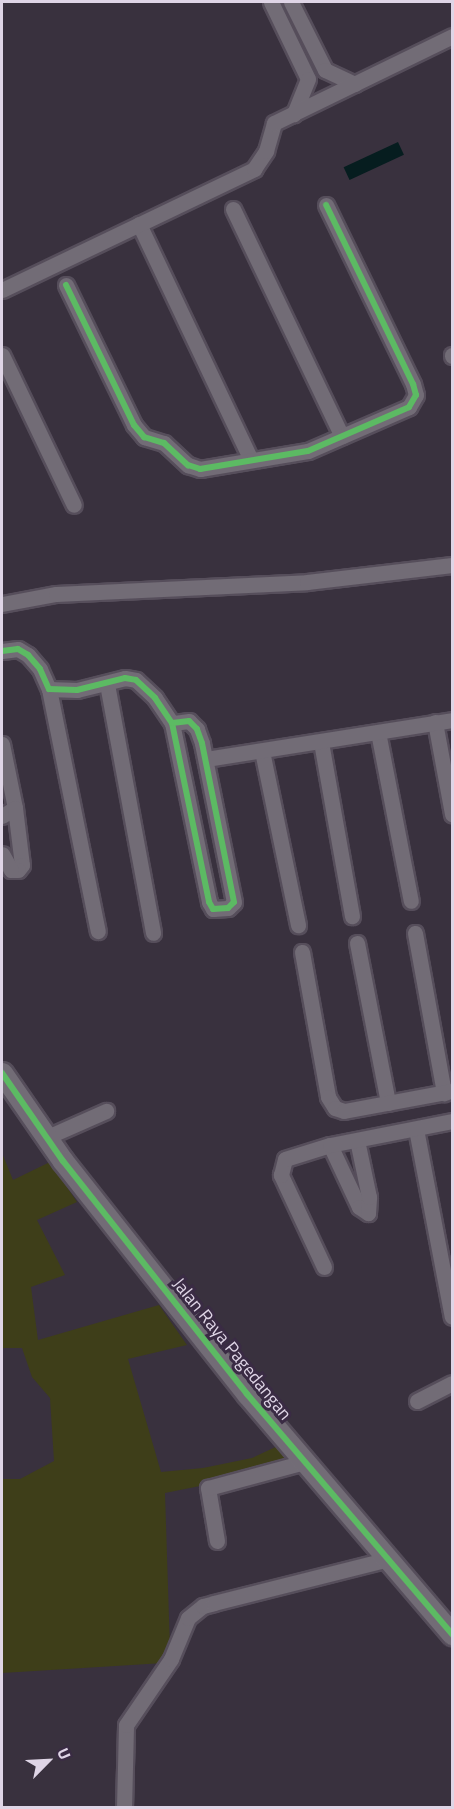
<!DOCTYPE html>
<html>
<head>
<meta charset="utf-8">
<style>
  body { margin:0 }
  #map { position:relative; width:454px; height:1809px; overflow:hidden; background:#39313e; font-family:"Titillium Web",sans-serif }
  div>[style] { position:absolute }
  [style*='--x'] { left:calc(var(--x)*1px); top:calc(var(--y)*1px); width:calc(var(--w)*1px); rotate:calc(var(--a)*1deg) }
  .green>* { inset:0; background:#3e3e19 }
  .water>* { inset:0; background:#061d1f; transform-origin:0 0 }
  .roads { filter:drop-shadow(2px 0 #564e5b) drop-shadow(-2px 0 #564e5b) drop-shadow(0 2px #564e5b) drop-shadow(0 -2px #564e5b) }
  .street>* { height:15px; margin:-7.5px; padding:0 7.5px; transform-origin:7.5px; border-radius:7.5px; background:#726c76 }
  .secondary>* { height:21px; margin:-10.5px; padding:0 10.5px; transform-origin:10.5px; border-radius:10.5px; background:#726c76 }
  .cycleway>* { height:6px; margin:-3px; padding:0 3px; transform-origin:3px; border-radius:3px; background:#5cba63 }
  span { translate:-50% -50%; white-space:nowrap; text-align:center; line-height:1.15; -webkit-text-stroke:6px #3a2b44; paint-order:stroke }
  .street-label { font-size:18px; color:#dfd5e6 }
  .frame { position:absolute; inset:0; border:3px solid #dfd5e6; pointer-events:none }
  .north { position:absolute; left:18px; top:1731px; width:60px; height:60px; -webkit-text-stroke:4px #3a2b44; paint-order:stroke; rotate:66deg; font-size:16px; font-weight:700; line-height:24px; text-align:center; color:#dfd5e6 }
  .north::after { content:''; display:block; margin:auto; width:21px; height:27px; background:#dfd5e6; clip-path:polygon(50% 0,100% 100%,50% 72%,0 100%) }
</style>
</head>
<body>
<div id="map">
  <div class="green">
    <i style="clip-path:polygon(2px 1153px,13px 1180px,50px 1162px,77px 1202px,37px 1220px,65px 1275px,31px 1287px,38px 1340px,159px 1305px,187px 1345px,128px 1359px,161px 1472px,203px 1468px,252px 1458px,280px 1445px,292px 1461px,220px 1482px,165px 1493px,170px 1649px,164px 1663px,2px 1673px,2px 1479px,20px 1479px,54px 1461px,50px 1398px,32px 1377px,22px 1348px,2px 1348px)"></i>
  </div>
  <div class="water">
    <i style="left:398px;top:142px;width:14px;height:60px;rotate:65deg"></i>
  </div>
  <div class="roads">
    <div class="street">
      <i style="--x:271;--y:2;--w:85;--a:64.3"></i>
      <i style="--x:308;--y:79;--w:38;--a:112"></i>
      <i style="--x:291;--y:2;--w:76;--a:63.4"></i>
      <i style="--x:325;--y:70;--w:33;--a:25"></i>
      <i style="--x:233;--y:209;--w:252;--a:64.4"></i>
      <i style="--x:139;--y:224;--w:261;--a:64.6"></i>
      <i style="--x:66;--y:285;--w:156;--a:64.1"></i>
      <i style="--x:134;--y:425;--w:16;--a:50"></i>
      <i style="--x:144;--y:437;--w:21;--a:17"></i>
      <i style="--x:164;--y:443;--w:33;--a:43"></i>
      <i style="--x:188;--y:465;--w:13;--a:18"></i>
      <i style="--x:200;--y:469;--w:109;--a:-9.5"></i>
      <i style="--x:308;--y:451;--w:110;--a:-23.5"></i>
      <i style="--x:409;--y:407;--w:14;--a:-60"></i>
      <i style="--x:416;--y:395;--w:11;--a:-105"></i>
      <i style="--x:413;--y:384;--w:199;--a:-115.9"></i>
      <i style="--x:2;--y:290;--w:280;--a:-25.6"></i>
      <i style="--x:254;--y:169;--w:22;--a:-56"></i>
      <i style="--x:266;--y:151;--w:29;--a:-74"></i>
      <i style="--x:274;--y:123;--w:198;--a:-26"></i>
      <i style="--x:2;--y:355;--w:166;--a:64.4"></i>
      <i style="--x:452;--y:355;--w:1;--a:90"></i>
      <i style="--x:2;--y:604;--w:55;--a:-10.5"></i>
      <i style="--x:56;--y:594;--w:251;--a:-2.7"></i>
      <i style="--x:307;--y:582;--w:146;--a:-6.7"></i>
      <i style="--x:2;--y:651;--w:16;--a:-7"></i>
      <i style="--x:18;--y:649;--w:12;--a:31"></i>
      <i style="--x:28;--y:655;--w:18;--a:49"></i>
      <i style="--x:40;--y:669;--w:22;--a:66"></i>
      <i style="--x:49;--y:689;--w:28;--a:2"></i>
      <i style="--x:77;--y:690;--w:49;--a:-14"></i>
      <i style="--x:125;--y:678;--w:11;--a:10"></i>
      <i style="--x:136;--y:680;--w:26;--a:43"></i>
      <i style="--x:155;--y:698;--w:30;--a:56"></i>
      <i style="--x:172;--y:723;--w:183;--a:78.3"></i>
      <i style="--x:209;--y:902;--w:8;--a:60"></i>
      <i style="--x:213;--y:909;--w:15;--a:-4"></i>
      <i style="--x:228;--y:908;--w:8;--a:-45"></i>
      <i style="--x:234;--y:902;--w:162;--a:-101.4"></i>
      <i style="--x:202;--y:743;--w:15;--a:-110"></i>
      <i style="--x:197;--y:729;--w:11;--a:-135"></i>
      <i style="--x:189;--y:721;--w:17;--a:173"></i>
      <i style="--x:107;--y:684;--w:253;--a:79.5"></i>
      <i style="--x:49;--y:689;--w:247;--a:78.6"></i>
      <i style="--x:435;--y:722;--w:94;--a:79.5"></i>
      <i style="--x:378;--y:732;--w:172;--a:79"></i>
      <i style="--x:321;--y:742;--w:177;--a:79.9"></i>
      <i style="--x:2;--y:744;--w:65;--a:78.5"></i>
      <i style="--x:262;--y:751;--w:178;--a:78.3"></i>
      <i style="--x:206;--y:759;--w:249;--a:-9"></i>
      <i style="--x:2;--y:816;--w:15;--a:-32"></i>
      <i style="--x:15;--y:808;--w:57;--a:83"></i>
      <i style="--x:22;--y:865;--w:6;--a:129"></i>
      <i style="--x:18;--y:870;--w:7;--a:180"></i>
      <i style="--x:11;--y:870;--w:18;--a:-119"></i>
      <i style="--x:415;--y:933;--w:163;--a:79.7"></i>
      <i style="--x:357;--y:943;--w:163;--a:79"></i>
      <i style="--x:302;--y:952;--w:147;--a:79.8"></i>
      <i style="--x:328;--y:1097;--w:13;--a:58"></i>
      <i style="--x:335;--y:1108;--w:9;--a:18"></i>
      <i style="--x:344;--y:1111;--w:110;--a:-10.5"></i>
      <i style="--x:416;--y:1129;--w:191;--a:79.2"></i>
      <i style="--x:45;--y:1138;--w:67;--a:-23.9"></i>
      <i style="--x:330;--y:1145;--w:68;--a:64.9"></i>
      <i style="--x:359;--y:1207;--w:11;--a:34"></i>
      <i style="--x:368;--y:1213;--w:16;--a:-86"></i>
      <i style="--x:369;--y:1197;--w:58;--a:-101.9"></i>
      <i style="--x:324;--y:1267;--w:102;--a:-115.1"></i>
      <i style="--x:281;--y:1175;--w:16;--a:-76"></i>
      <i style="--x:285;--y:1159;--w:47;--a:-17.3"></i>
      <i style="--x:330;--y:1145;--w:124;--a:-11.1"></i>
      <i style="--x:417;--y:1401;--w:39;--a:-27"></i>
      <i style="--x:217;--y:1541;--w:54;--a:-99.6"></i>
      <i style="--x:208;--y:1488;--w:100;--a:-15"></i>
      <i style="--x:124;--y:1808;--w:83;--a:-88.6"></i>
      <i style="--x:126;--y:1725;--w:80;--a:-55.7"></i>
      <i style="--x:171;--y:1659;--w:44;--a:-67.5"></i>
      <i style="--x:188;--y:1618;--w:19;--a:-39"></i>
      <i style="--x:203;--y:1606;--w:11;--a:-15"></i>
      <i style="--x:214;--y:1603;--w:180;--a:-14.1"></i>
    </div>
    <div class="secondary">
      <i style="--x:2;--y:1073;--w:107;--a:55.3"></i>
      <i style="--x:63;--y:1161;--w:297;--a:51.7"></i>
      <i style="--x:247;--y:1394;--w:316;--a:49.5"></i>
    </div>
  </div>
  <div class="cycleway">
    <i style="--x:66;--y:285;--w:156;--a:64.1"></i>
    <i style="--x:134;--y:425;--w:16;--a:50"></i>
    <i style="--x:144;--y:437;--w:21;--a:17"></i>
    <i style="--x:164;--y:443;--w:33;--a:43"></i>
    <i style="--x:188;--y:465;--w:13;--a:18"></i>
    <i style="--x:200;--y:469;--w:109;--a:-9.5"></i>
    <i style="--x:308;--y:451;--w:110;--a:-23.5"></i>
    <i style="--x:409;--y:407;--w:14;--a:-60"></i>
    <i style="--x:416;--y:395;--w:11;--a:-105"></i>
    <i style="--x:413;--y:384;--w:199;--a:-115.9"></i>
    <i style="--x:2;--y:651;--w:16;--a:-7"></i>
    <i style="--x:18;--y:649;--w:12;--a:31"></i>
    <i style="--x:28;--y:655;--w:18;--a:49"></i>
    <i style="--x:40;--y:669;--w:22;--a:66"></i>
    <i style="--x:49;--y:689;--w:28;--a:2"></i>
    <i style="--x:77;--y:690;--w:49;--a:-14"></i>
    <i style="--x:125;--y:678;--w:11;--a:10"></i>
    <i style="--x:136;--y:680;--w:26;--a:43"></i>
    <i style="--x:155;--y:698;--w:30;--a:56"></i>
    <i style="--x:172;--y:723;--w:183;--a:78.3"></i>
    <i style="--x:209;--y:902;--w:8;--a:60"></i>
    <i style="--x:213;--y:909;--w:15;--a:-4"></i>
    <i style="--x:228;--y:908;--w:8;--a:-45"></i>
    <i style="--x:234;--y:902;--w:162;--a:-101.4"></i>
    <i style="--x:202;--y:743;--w:15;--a:-110"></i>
    <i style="--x:197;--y:729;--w:11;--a:-135"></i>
    <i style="--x:189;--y:721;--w:17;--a:173"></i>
    <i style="--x:2;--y:1073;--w:107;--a:55.3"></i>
    <i style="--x:63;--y:1161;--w:297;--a:51.7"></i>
    <i style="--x:247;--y:1394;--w:316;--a:49.5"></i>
  </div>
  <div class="street-label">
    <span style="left:232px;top:1349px;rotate:51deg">Jalan Raya Pagedangan</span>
  </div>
  <div class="frame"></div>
  <div class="north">U</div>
</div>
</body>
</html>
